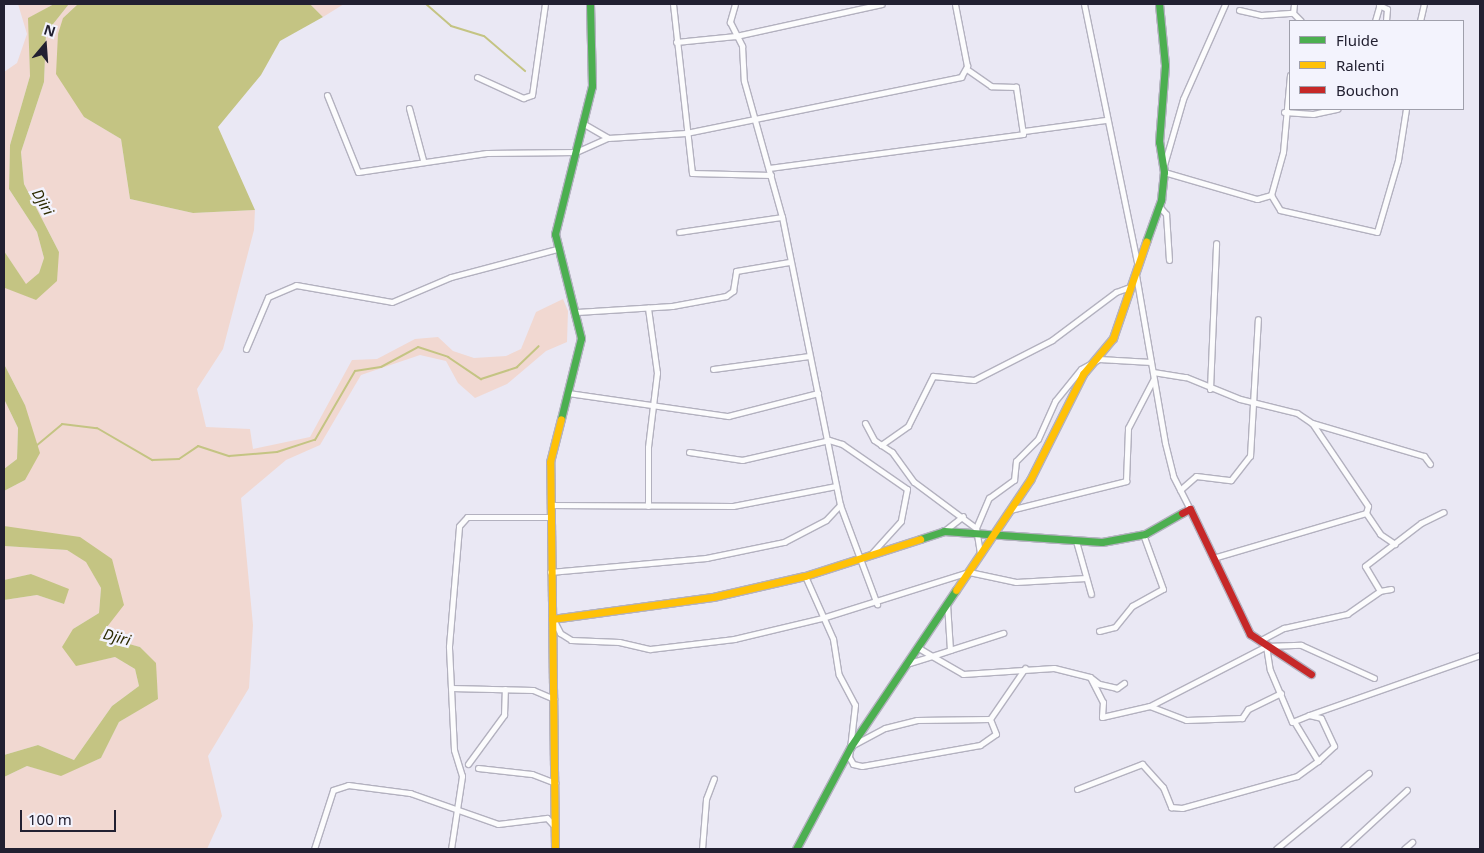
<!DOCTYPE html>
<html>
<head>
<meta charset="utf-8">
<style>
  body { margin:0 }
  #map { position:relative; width:1484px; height:853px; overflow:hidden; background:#eae8f4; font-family:"Noto Sans",sans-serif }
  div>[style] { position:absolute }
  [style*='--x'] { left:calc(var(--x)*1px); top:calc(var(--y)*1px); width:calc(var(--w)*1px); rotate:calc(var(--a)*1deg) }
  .green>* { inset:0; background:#f1d8d1 }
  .water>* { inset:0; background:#c4c483 }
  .stream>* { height:2px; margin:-1px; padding:0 1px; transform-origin:1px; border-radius:1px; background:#c4c483 }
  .roads { filter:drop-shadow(1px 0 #b3b1bf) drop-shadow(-1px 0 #b3b1bf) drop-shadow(0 1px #b3b1bf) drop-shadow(0 -1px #b3b1bf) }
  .street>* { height:5px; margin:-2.5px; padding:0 2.5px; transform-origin:2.5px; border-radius:2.5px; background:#fcfcfd }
  .fast>* { height:7px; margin:-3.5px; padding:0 3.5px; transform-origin:3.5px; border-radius:3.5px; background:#4caf50 }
  .slow>* { height:7px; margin:-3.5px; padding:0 3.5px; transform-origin:3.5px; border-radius:3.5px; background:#ffc107 }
  .jam>* { height:7px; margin:-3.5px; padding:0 3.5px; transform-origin:3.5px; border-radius:3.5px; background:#c62828 }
  span { translate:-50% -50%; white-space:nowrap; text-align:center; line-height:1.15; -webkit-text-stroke:5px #f3f3fd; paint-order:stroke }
  .water-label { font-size:15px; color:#2c2b00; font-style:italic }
  .frame { position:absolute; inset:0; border:5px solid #222031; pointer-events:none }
  .legend { position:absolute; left:1289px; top:20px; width:175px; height:90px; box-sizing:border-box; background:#f3f3fd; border:1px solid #9f9fab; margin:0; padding:6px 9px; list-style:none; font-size:15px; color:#222031 }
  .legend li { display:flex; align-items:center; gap:10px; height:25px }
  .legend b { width:25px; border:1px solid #9f9fab }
  .north { position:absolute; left:20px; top:20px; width:50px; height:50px; -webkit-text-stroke:4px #f3f3fd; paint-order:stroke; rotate:18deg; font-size:14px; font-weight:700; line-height:20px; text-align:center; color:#222031 }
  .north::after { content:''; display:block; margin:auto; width:18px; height:22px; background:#222031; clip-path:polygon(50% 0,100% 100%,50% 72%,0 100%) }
  .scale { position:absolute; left:20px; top:810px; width:96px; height:22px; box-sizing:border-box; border:2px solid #222031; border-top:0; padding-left:6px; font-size:15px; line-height:18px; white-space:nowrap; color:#222031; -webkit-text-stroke:4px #f3f3fd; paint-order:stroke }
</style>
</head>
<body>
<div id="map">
  <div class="green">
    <i style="clip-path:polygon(18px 4px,54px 4px,29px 18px,30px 76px,10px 145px,9px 189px,37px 232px,44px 258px,39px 273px,26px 285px,4px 251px,4px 72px,17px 63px,27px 34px)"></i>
    <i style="clip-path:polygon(69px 4px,78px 4px,63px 18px,84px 117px,121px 139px,130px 199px,193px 213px,255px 210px,254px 230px,223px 349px,197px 389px,206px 427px,250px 429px,253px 449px,310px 437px,352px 360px,377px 359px,415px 339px,438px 337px,453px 351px,474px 358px,506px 356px,521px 349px,536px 312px,563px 299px,568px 311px,567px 342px,546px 351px,507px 384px,475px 398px,458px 383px,446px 361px,420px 355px,361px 375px,320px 445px,286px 460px,241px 498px,253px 625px,249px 688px,208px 756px,222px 816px,207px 849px,4px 849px,4px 777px,27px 766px,61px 775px,101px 758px,119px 722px,158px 698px,155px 663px,140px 647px,100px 637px,112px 559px,4px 526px,4px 491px,25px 480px,25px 405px,4px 364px,4px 286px,36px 300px,59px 252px,24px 184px,21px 152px,44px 82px,46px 33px)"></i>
    <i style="clip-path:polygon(310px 4px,344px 4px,323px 17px)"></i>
    <i style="clip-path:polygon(4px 399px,18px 428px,17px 459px,4px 469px)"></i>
    <i style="clip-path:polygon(4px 546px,67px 550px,86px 561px,101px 588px,99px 613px,73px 629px,76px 665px,115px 657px,135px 669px,139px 686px,112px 706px,74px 760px,38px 745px,4px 755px,4px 600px,37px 595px,64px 604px,32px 574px,4px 580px)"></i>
  </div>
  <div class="water">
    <i style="clip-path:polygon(54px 4px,69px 4px,46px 33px,44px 82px,21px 152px,24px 184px,59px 252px,57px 281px,36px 300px,5px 288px,4px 251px,26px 284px,39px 273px,44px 258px,37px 232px,9px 189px,10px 145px,30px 76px,28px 18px)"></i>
    <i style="clip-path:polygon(78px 4px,310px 4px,323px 17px,280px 41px,261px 75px,218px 127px,255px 210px,193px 213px,130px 199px,121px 139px,84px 117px,56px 74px,58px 34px,63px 18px)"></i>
    <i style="clip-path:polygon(4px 364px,25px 405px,40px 453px,25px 480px,4px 491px,4px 469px,17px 459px,18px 428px,4px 399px)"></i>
    <i style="clip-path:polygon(4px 526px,80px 537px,112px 559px,124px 605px,100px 636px,140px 647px,156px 663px,158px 699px,119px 722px,101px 758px,61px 776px,27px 766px,4px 777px,4px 755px,38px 745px,74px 760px,112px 706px,139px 686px,135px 669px,115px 657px,76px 666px,62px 647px,73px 629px,99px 613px,101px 588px,86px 562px,67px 550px,4px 546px)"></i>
    <i style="clip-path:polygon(31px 574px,69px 589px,64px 604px,37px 595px,4px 600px,4px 580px)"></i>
  </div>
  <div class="stream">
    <i style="--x:426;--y:4;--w:33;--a:41"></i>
    <i style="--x:451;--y:26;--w:34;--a:17"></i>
    <i style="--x:484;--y:36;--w:54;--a:40.5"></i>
    <i style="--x:36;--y:446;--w:34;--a:-40"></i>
    <i style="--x:62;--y:424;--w:35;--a:7"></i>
    <i style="--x:97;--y:428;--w:64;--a:30.2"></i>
    <i style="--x:152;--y:460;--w:27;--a:-2"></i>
    <i style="--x:179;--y:459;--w:23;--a:-34"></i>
    <i style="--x:198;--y:446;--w:33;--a:18"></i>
    <i style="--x:229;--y:456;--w:48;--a:-4.8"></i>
    <i style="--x:277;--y:452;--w:40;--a:-18"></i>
    <i style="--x:315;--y:440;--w:80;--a:-59.9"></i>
    <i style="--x:355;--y:371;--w:26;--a:-9"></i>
    <i style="--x:381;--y:367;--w:42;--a:-28.4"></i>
    <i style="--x:418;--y:347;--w:32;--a:18"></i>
    <i style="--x:448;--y:357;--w:40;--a:34"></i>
    <i style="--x:481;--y:379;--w:38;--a:-18"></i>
    <i style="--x:517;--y:367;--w:30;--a:-44"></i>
  </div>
  <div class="roads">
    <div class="street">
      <i style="--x:673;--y:4;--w:170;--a:83.6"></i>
      <i style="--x:692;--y:173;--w:79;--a:1.5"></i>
      <i style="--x:735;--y:4;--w:19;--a:106"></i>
      <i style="--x:730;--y:22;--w:27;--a:63"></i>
      <i style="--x:742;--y:46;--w:35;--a:87"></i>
      <i style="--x:744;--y:81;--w:141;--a:74.4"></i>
      <i style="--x:782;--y:217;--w:294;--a:78.6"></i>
      <i style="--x:840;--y:505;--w:106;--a:69.5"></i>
      <i style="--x:1084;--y:4;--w:263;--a:78.4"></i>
      <i style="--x:1294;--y:4;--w:9;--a:96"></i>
      <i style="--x:1293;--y:13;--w:11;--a:45"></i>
      <i style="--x:1379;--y:5;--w:9;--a:27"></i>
      <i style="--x:1387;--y:9;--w:12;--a:95"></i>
      <i style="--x:1239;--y:10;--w:23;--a:13"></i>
      <i style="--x:1261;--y:15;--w:32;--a:-4"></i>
      <i style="--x:1375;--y:21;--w:18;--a:-74"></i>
      <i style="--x:1420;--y:21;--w:17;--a:-77"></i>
      <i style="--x:676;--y:42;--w:60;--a:-5.7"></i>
      <i style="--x:736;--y:36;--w:149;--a:-12.4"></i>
      <i style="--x:1290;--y:75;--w:77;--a:95.2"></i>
      <i style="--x:1283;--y:152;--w:45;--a:105.6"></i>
      <i style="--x:1271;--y:195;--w:17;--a:59"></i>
      <i style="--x:1280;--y:210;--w:99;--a:12.8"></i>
      <i style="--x:1377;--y:232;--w:75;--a:-73.7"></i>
      <i style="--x:1398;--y:160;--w:52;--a:-81.1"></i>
      <i style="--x:477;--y:77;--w:51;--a:24.5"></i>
      <i style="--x:523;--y:98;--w:9;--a:-18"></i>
      <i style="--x:532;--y:95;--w:92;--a:-81.9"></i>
      <i style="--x:327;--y:95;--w:83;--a:68.1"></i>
      <i style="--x:358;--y:172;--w:130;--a:-8.4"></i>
      <i style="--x:487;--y:153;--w:89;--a:-0.6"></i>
      <i style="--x:576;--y:152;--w:35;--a:-24"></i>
      <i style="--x:409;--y:108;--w:54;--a:74.9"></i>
      <i style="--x:1284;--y:112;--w:29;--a:4"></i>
      <i style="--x:1313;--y:114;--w:25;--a:-12"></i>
      <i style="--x:584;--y:124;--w:28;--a:30"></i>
      <i style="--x:608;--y:138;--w:78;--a:-3.7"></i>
      <i style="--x:686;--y:133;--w:281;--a:-11.5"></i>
      <i style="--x:961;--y:77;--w:13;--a:-61"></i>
      <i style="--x:967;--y:66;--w:63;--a:-101"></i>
      <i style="--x:1024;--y:131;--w:82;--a:-7.7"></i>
      <i style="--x:1164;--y:165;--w:69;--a:-73.9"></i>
      <i style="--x:1183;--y:99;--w:104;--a:-66.1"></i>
      <i style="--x:769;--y:168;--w:256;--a:-7.6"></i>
      <i style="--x:1023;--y:134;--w:48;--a:-98.5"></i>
      <i style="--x:1016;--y:87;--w:25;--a:-178"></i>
      <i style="--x:991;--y:86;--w:28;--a:-145"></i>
      <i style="--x:1164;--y:172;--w:97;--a:16.2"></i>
      <i style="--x:1257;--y:199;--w:15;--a:-16"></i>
      <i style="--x:1159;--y:206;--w:11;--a:49"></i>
      <i style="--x:1166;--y:214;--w:46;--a:86.3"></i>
      <i style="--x:679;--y:232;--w:104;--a:-8.3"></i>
      <i style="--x:1136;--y:275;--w:170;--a:80.2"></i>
      <i style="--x:1165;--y:443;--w:34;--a:76"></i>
      <i style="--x:1173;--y:476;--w:37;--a:63"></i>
      <i style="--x:577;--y:312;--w:95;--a:-3.6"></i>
      <i style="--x:672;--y:306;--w:55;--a:-10.5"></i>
      <i style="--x:726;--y:296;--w:9;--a:-36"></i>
      <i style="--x:733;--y:291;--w:20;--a:-81"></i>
      <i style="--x:736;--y:271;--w:54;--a:-9.6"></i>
      <i style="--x:246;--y:349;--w:56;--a:-67.1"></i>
      <i style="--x:268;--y:297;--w:30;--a:-23"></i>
      <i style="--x:296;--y:285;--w:97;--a:10"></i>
      <i style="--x:392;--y:302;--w:64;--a:-23"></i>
      <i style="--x:451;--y:277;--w:110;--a:-14.8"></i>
      <i style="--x:713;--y:369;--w:97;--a:-7.7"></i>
      <i style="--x:1153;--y:372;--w:33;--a:9"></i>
      <i style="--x:1186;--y:377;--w:58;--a:22.2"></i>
      <i style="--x:1240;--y:399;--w:59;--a:13.8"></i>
      <i style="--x:1297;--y:413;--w:18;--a:34"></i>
      <i style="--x:1312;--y:423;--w:117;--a:16.4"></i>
      <i style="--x:1424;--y:456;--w:10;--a:53"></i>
      <i style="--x:1210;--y:389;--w:146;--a:-87.6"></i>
      <i style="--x:568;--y:393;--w:162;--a:8.2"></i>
      <i style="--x:728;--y:416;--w:93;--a:-14.3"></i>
      <i style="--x:865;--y:423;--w:19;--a:62"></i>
      <i style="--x:874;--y:440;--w:22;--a:34"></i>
      <i style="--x:892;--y:452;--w:37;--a:54"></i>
      <i style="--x:914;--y:482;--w:77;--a:36.6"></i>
      <i style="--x:976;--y:528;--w:25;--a:81"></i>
      <i style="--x:881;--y:445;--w:33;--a:-35"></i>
      <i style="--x:908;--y:426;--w:56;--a:-63.4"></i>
      <i style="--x:933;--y:376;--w:41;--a:5.6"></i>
      <i style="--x:974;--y:380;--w:88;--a:-27.1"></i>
      <i style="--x:1052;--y:340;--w:80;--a:-36.9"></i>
      <i style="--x:1116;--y:292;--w:15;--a:-20"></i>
      <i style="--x:689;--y:452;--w:54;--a:8.6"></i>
      <i style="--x:742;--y:460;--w:89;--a:-12.9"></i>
      <i style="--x:829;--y:440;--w:14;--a:17"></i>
      <i style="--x:842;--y:444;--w:79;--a:34.7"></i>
      <i style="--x:907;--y:489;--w:33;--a:101"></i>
      <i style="--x:901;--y:521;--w:43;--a:132.2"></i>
      <i style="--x:1180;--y:490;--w:21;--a:-41"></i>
      <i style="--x:1196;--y:476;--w:35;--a:7"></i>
      <i style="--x:1231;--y:480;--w:31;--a:-52"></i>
      <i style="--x:1250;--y:456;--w:137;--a:-86.7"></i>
      <i style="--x:550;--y:505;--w:183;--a:0.3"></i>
      <i style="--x:733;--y:506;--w:105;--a:-11"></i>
      <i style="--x:648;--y:506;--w:59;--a:-90"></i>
      <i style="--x:648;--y:447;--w:75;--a:-83.1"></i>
      <i style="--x:657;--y:373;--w:66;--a:-97.9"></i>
      <i style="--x:1010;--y:510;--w:120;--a:-14"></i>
      <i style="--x:1126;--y:481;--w:53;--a:-87.8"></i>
      <i style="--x:1128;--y:428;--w:54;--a:-62.5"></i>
      <i style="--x:1366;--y:513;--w:25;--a:56"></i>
      <i style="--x:1380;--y:534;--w:18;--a:34"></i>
      <i style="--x:976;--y:528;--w:33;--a:-67"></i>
      <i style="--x:989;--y:498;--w:31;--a:-36"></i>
      <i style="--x:1014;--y:480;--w:19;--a:-84"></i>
      <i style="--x:1016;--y:461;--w:31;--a:-45"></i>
      <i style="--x:1038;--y:439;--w:42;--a:-65.9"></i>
      <i style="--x:1055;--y:401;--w:41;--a:-50.9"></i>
      <i style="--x:1081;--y:369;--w:21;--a:-29"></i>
      <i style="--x:1099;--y:359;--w:52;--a:3.3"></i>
      <i style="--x:944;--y:531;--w:24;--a:-38"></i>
      <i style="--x:1076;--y:541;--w:55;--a:74.2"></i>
      <i style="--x:1213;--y:558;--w:159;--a:-16.4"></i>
      <i style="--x:1366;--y:513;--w:7;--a:-74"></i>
      <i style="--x:1368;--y:506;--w:100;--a:-124"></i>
      <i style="--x:550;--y:572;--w:157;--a:-5.1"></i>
      <i style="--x:706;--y:558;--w:80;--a:-11.6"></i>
      <i style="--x:784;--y:542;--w:47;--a:-27.6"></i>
      <i style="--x:826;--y:520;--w:21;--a:-47"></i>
      <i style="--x:805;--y:576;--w:69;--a:66"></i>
      <i style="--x:833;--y:639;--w:36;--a:81"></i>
      <i style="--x:839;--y:675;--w:34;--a:62"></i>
      <i style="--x:855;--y:705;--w:52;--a:96.6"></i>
      <i style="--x:849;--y:757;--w:8;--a:60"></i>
      <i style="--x:853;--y:764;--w:9;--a:13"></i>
      <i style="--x:862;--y:766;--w:120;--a:-10.1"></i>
      <i style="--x:980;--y:745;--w:19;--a:-35"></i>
      <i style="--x:996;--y:734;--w:16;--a:-112"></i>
      <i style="--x:1391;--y:589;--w:11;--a:170"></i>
      <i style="--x:1380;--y:591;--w:29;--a:-121"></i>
      <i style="--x:1365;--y:566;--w:71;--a:-37.5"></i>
      <i style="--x:1421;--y:523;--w:25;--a:-26"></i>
      <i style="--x:553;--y:619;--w:16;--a:63"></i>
      <i style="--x:560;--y:633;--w:13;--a:32"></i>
      <i style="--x:571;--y:640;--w:48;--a:2.4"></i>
      <i style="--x:619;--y:642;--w:32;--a:13"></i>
      <i style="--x:650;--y:649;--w:85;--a:-6.8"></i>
      <i style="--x:734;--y:639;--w:90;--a:-13.4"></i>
      <i style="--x:822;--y:618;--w:154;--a:-17.4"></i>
      <i style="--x:969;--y:572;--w:48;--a:12"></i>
      <i style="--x:1016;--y:582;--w:70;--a:-3.3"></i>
      <i style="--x:1099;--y:631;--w:16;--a:-14"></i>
      <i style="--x:1115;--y:627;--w:27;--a:-51"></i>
      <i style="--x:1132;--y:606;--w:35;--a:-29"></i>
      <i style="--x:1163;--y:589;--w:59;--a:-110"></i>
      <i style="--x:1261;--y:640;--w:26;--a:-28"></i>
      <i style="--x:1284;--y:628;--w:65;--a:-12.5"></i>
      <i style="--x:1347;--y:614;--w:40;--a:-34.9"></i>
      <i style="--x:1266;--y:646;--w:24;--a:81"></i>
      <i style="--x:1270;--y:670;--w:56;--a:67.1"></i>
      <i style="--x:1292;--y:722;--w:18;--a:-22"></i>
      <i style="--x:1309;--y:715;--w:12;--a:14"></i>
      <i style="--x:1321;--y:718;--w:31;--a:65"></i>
      <i style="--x:1334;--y:746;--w:22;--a:137"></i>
      <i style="--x:1318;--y:761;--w:44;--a:-121.2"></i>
      <i style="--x:917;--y:647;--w:17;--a:31"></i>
      <i style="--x:932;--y:656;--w:19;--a:-18"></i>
      <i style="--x:950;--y:650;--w:46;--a:-93.7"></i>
      <i style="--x:950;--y:650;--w:56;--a:-17.8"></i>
      <i style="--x:906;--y:664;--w:27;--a:-17"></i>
      <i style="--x:932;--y:656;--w:36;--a:30"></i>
      <i style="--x:963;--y:674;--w:91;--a:-3.8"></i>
      <i style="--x:1054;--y:668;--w:37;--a:14"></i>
      <i style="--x:1124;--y:683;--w:9;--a:144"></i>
      <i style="--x:1117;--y:688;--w:18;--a:-167"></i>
      <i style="--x:1099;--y:684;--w:11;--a:-142"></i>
      <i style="--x:1090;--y:677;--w:28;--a:63"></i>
      <i style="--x:1103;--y:702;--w:15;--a:94"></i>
      <i style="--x:1102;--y:717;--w:49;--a:-12.9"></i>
      <i style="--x:451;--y:688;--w:82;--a:1.4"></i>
      <i style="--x:533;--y:690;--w:23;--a:23"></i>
      <i style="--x:1281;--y:693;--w:37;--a:154"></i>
      <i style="--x:1248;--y:709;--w:11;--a:124"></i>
      <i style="--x:1242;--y:718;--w:56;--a:178"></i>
      <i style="--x:1186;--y:720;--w:39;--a:-159"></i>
      <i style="--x:1150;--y:706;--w:131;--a:-27.3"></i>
      <i style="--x:1266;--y:646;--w:35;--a:-2"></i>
      <i style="--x:1301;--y:645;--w:80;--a:24.3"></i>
      <i style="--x:1309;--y:715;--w:181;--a:-19.3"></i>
      <i style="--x:851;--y:746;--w:38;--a:-28"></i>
      <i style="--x:885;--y:728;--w:33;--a:-14"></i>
      <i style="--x:917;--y:720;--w:73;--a:-0.8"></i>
      <i style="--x:990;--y:719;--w:62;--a:-55.5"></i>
      <i style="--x:468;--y:764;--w:61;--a:-53.7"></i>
      <i style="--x:504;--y:715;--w:26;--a:-88"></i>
      <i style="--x:478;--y:768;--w:54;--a:6.3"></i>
      <i style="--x:532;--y:774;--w:25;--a:21"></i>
      <i style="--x:1077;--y:789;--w:70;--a:-21"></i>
      <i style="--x:1142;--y:764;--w:31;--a:48"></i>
      <i style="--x:1163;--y:787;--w:22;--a:68"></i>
      <i style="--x:1171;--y:807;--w:11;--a:5"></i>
      <i style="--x:1182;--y:808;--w:119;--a:-15.5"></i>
      <i style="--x:1297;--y:776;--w:26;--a:-36"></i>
      <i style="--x:314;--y:849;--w:62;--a:-72.1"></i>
      <i style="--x:333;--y:790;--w:16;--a:-18"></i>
      <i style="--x:348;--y:785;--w:63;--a:7.4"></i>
      <i style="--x:410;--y:793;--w:93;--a:19.4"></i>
      <i style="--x:498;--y:824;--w:49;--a:-7"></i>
      <i style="--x:547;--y:818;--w:12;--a:48"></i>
      <i style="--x:451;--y:849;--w:74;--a:-81.4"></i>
      <i style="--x:462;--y:776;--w:27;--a:-107"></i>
      <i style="--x:454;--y:750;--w:104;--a:-92.8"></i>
      <i style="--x:449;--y:646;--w:120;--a:-85.2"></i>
      <i style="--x:459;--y:526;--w:12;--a:-48"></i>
      <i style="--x:467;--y:517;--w:83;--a:0"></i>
      <i style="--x:702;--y:849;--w:50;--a:-85.4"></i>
      <i style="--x:706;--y:799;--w:22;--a:-69"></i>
      <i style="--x:1276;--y:849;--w:120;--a:-39.3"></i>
      <i style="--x:1343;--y:849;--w:87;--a:-42.7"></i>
      <i style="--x:1404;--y:849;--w:11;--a:-41"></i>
    </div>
    <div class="fast">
      <i style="--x:1146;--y:242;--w:45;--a:-70.3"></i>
      <i style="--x:1161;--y:200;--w:28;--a:-84"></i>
      <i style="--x:1164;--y:172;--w:30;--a:-99"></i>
      <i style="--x:1159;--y:142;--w:77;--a:-85.5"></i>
      <i style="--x:1165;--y:65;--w:61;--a:-95.6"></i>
      <i style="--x:561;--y:419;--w:83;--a:-76.1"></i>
      <i style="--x:581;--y:338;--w:107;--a:-104"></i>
      <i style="--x:555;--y:234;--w:153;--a:-76"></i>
      <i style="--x:592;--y:86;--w:82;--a:-91.4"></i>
      <i style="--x:920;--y:539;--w:25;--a:-18"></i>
      <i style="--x:944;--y:531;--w:158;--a:4"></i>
      <i style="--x:1102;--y:542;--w:44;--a:-10.5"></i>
      <i style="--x:1145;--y:534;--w:43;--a:-29.6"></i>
      <i style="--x:796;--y:849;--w:117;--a:-61.9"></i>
      <i style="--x:851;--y:746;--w:188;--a:-56.1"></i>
    </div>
    <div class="slow">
      <i style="--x:956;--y:590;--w:133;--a:-56.1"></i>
      <i style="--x:1030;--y:480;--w:119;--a:-63.4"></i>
      <i style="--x:1083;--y:374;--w:47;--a:-50.2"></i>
      <i style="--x:1113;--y:338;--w:102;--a:-71"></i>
      <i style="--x:552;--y:619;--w:162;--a:-7.8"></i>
      <i style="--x:713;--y:597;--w:94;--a:-12.9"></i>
      <i style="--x:805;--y:576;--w:121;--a:-17.8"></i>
      <i style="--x:555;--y:849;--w:387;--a:-90.7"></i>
      <i style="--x:550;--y:462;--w:44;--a:-75.7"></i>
    </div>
    <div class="jam">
      <i style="--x:1182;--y:513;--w:9;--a:-27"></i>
      <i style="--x:1190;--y:509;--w:139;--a:64.4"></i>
      <i style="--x:1250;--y:634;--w:73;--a:33.3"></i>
    </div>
  </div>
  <div class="water-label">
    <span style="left:43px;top:202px;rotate:60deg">Djiri</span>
    <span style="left:117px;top:637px;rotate:15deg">Djiri</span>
  </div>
  <div class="frame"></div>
  <ul class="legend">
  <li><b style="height:6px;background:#4caf50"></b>Fluide</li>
  <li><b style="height:6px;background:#ffc107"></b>Ralenti</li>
  <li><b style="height:6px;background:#c62828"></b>Bouchon</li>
  </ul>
  <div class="north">N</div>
  <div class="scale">100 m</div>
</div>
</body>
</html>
